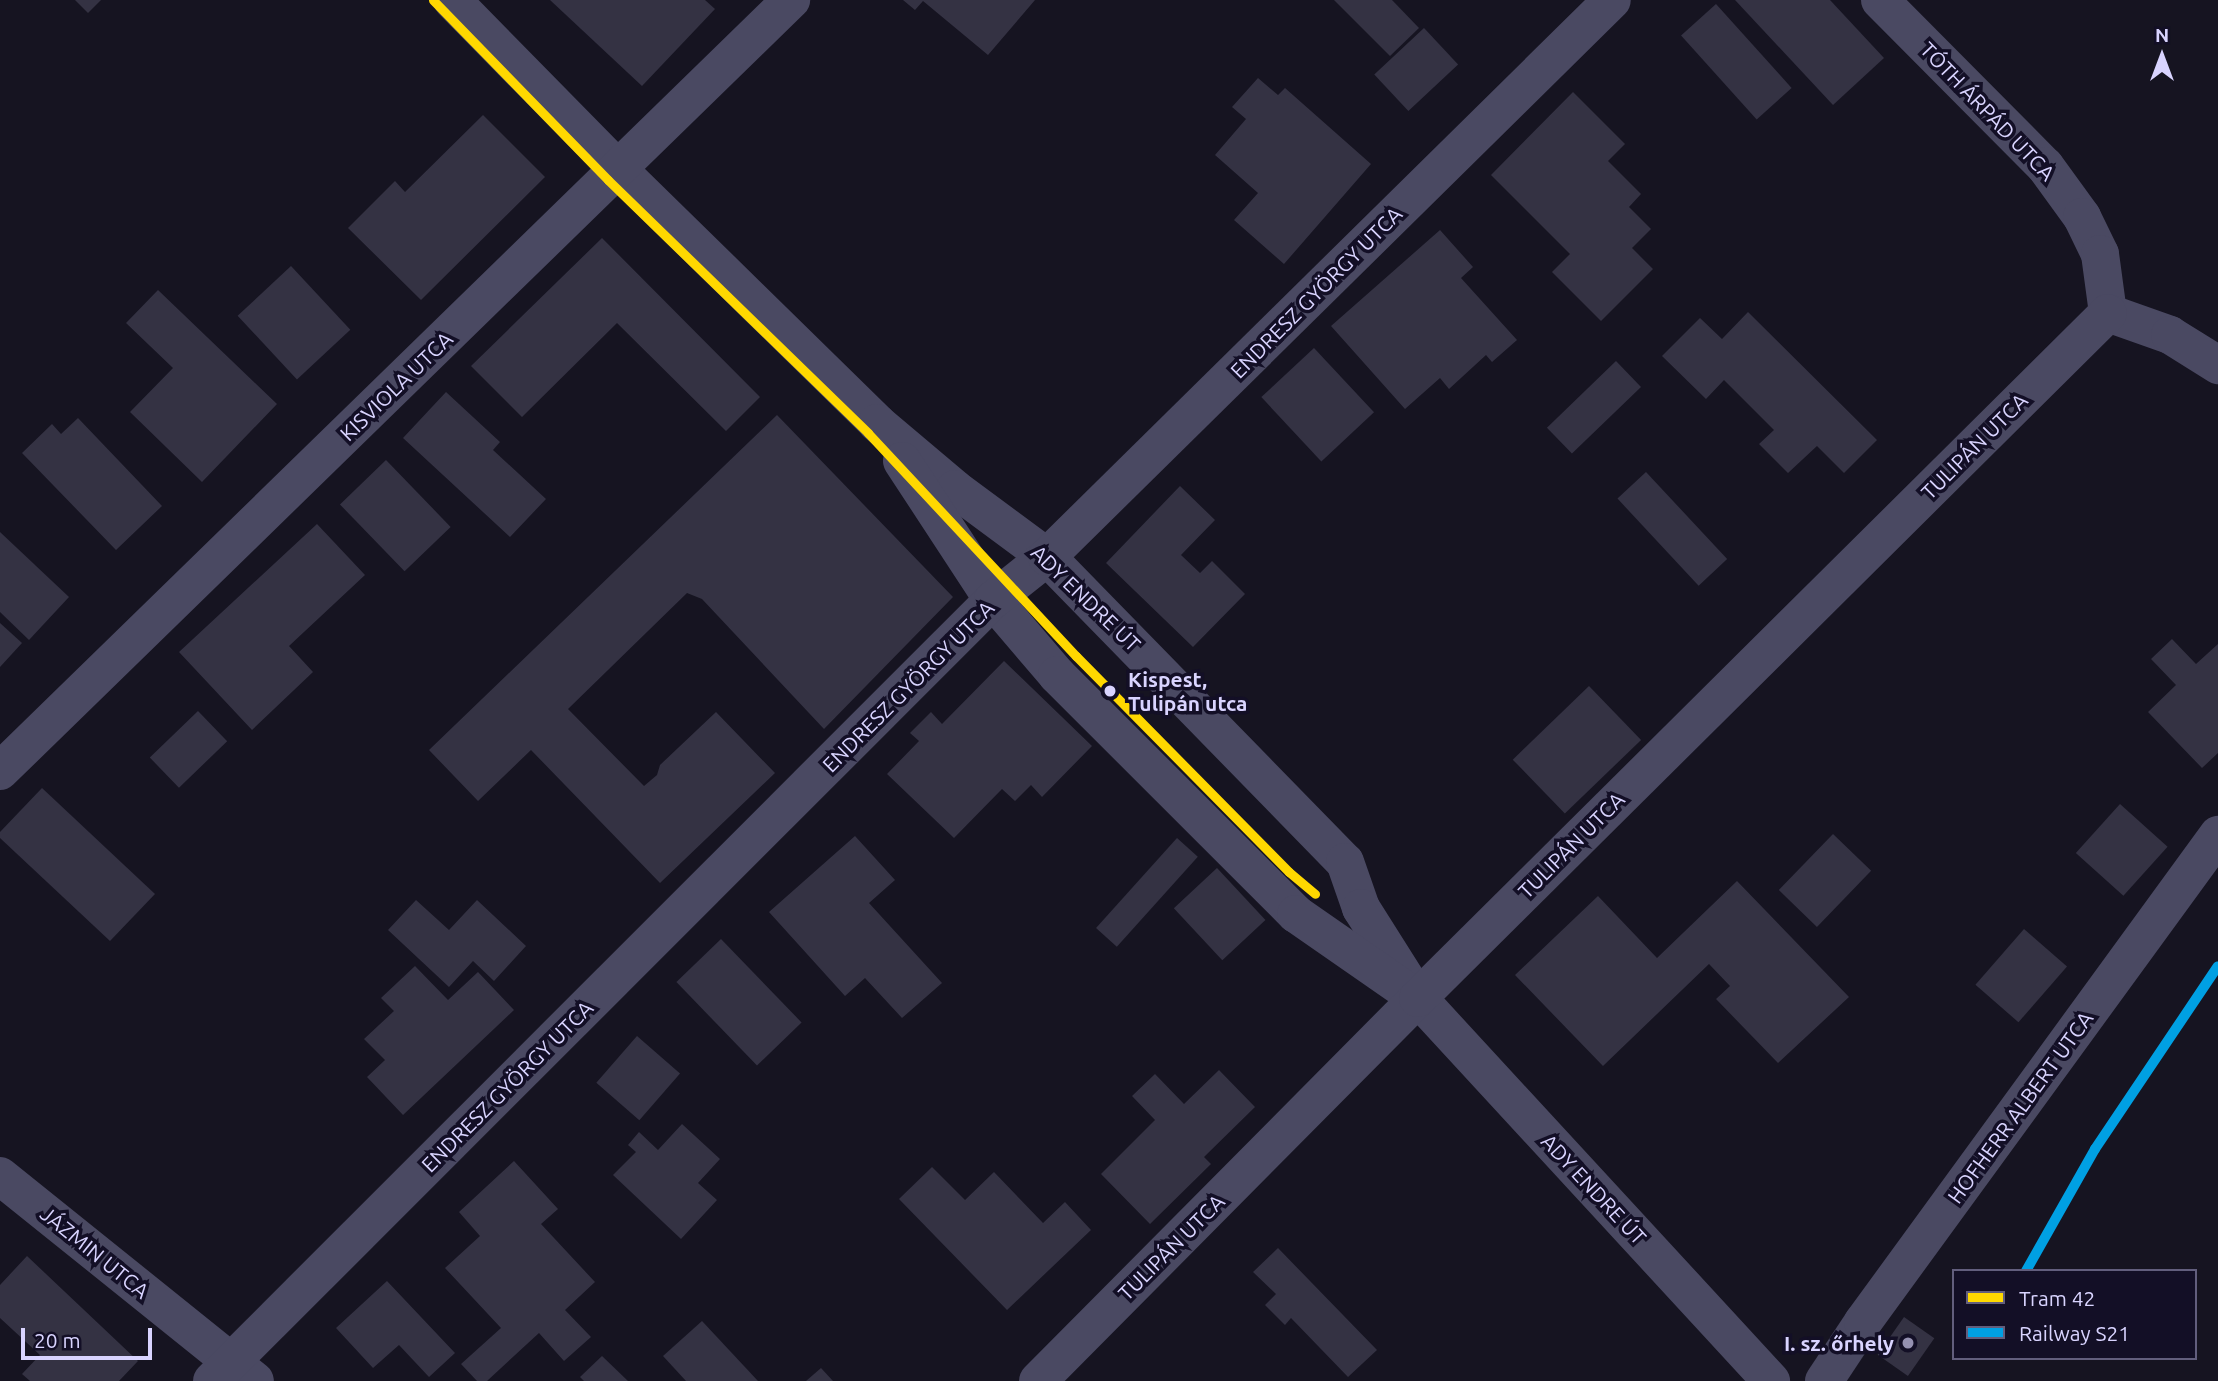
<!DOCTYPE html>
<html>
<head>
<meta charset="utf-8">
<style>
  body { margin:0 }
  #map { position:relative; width:2218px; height:1381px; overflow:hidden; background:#161421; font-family:Ubuntu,sans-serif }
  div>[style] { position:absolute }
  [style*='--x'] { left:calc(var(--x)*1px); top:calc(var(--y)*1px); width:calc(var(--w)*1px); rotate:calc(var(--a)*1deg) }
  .building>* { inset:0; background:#343243; transform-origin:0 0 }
  .minor>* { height:38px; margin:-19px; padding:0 19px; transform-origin:19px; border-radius:19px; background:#4a4962 }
  .rail-1>* { height:10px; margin:-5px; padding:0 5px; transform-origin:5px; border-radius:5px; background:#00a0e3 }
  .tram-1>* { height:9px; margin:-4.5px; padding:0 4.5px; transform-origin:4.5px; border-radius:4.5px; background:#ffd800 }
  .dots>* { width:19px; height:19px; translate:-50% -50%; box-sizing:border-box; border:4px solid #130f26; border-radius:50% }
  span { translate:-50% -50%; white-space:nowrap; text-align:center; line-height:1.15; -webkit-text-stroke:7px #130f26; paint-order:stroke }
  .street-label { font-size:21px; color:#d9d4ff }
  .stop-label { font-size:21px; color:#d9d4ff; font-weight:700 }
  .left { translate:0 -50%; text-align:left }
  .poi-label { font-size:21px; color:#d9d4ff; font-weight:700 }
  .right { translate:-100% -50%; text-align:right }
  .legend { position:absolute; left:1952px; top:1269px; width:245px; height:91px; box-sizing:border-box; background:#130f26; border:2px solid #625e7d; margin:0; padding:9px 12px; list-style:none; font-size:21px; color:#d9d4ff }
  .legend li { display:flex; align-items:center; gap:14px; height:35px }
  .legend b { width:35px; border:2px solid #625e7d }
  .north { position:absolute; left:2127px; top:21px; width:70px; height:70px; -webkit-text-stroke:5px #130f26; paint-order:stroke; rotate:0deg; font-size:19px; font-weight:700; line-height:28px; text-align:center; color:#d9d4ff }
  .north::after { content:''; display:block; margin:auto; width:24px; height:32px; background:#d9d4ff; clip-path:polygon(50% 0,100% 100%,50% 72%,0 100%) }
  .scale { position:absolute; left:21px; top:1328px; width:131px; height:32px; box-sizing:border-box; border:4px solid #d9d4ff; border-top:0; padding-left:9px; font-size:21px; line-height:24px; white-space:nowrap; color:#d9d4ff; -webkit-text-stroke:5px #130f26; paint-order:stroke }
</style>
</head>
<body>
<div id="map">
  <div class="building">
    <i style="clip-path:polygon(75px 0,101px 0,88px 13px)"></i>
    <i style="clip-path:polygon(550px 0,705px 0,715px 9px,642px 86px)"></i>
    <i style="clip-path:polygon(903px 0,1035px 0,988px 55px,923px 1px,915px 10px)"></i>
    <i style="clip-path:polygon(1334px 0,1392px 0,1419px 28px,1390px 56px)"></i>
    <i style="clip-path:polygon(1735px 0,1830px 0,1884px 58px,1833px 105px)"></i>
    <i style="left:1716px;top:4px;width:113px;height:47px;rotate:48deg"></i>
    <i style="left:1424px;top:28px;width:50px;height:68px;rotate:47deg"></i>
    <i style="clip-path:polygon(1258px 78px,1278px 95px,1285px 88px,1371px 164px,1284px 264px,1234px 220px,1258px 193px,1215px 155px,1246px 119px,1232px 107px)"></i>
    <i style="clip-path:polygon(1573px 92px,1625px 144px,1608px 161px,1641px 194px,1629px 207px,1651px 229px,1632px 248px,1653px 269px,1601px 321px,1552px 272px,1570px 254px,1491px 175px)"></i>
    <i style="clip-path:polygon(483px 115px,545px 177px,421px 300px,348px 228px,395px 181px,405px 192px)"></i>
    <i style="clip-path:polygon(1440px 230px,1473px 267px,1461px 278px,1517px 340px,1492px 362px,1486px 355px,1449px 389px,1440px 378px,1405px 409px,1331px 326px)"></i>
    <i style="clip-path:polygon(602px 238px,760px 397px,726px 431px,617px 323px,522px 417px,471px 366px)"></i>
    <i style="left:291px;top:266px;width:87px;height:73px;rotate:47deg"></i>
    <i style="clip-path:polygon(158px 290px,277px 404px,202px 482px,130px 412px,173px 368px,126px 323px)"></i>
    <i style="clip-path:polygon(1748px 312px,1877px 440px,1844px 473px,1817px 446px,1788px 473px,1759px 444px,1774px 430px,1724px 380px,1706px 399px,1662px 356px,1700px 318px,1722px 339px)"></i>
    <i style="left:1314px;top:348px;width:88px;height:72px;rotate:47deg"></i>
    <i style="left:1616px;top:361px;width:36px;height:96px;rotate:46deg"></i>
    <i style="clip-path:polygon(446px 392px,500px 442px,493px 450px,546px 499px,510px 537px,403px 438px)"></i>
    <i style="clip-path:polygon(777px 415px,953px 597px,824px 729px,702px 599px,687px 593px,568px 709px,644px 786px,657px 775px,660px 765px,716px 712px,775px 773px,660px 883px,531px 750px,478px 801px,429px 750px)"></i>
    <i style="clip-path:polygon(78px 418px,162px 506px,116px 550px,22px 453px,52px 424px,61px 434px)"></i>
    <i style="left:386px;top:460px;width:93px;height:64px;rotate:46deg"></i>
    <i style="left:1646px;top:472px;width:119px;height:39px;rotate:47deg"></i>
    <i style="clip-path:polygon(1180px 486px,1215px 520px,1181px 555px,1200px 573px,1212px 561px,1245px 594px,1193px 647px,1106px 563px)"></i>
    <i style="clip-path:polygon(317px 524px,365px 575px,289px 646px,313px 672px,252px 730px,179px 652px)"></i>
    <i style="clip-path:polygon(0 532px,69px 597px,29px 640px,0 612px)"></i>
    <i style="clip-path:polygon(0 623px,22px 643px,0 667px)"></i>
    <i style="clip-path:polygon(2172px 639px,2196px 664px,2218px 644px,2218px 753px,2202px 768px,2148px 712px,2176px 685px,2151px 659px)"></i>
    <i style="clip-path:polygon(1004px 661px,1092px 746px,1042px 797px,1031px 785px,1015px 801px,1002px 789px,954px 838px,887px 774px,919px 741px,910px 733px,931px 712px,942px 724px)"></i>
    <i style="left:1589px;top:686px;width:75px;height:106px;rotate:46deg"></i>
    <i style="left:198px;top:711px;width:42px;height:67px;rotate:46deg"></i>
    <i style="clip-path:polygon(42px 788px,155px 894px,110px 941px,0 838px,0 832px)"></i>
    <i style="left:2120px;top:804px;width:64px;height:66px;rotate:42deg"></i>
    <i style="left:1833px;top:834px;width:53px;height:78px;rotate:44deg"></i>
    <i style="clip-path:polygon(855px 836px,895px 880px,869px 903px,942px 983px,902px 1018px,865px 978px,845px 996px,769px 912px)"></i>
    <i style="left:1177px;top:838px;width:28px;height:121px;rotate:42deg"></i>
    <i style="left:1217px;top:868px;width:71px;height:59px;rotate:47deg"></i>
    <i style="clip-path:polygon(1737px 881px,1849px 997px,1778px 1063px,1716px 999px,1730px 986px,1709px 964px,1603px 1066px,1515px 975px,1598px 896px,1657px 958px)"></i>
    <i style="clip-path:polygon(416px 900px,449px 930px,477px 900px,526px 946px,494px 981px,473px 961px,449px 987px,388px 930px)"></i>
    <i style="left:2024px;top:929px;width:57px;height:74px;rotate:41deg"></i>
    <i style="left:721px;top:939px;width:116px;height:62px;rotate:46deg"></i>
    <i style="clip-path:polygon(415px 966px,448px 1000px,478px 972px,514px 1010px,403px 1115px,367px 1077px,385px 1060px,364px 1039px,394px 1011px,381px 998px)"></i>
    <i style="left:637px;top:1036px;width:57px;height:62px;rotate:41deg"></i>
    <i style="clip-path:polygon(1219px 1070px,1255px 1107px,1204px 1157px,1211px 1164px,1150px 1224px,1101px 1174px,1155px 1120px,1132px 1096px,1155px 1074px,1184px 1104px)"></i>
    <i style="clip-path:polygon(682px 1124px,720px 1159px,698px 1183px,717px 1200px,681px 1239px,613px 1175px,636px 1152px,628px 1145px,639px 1132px,658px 1150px)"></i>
    <i style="clip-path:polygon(514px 1161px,558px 1209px,541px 1224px,595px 1282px,565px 1310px,591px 1337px,564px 1361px,539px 1333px,487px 1381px,477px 1381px,461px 1364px,501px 1328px,445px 1268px,480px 1236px,459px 1212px)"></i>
    <i style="clip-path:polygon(932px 1167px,965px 1200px,994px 1172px,1043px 1223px,1065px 1202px,1091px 1230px,1007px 1310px,899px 1199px)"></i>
    <i style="clip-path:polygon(1278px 1248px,1377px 1350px,1348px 1377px,1291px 1318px,1285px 1325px,1265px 1305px,1276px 1294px,1253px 1272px)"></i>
    <i style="clip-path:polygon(27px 1256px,138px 1361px,119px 1381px,30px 1381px,22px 1374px,40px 1355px,0 1318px,0 1285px)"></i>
    <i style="clip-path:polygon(387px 1281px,455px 1353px,429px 1377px,399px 1345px,373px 1368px,336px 1328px)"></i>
    <i style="left:1904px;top:1317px;width:37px;height:46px;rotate:35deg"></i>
    <i style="clip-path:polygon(702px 1321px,758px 1381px,686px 1381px,663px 1356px)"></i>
    <i style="clip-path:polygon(602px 1356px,628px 1381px,584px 1381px,580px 1377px)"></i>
    <i style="clip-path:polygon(821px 1368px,833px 1381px,806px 1381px)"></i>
  </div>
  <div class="minor">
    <i style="--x:452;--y:0;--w:237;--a:45.5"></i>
    <i style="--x:618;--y:169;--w:363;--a:44.4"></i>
    <i style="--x:877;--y:423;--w:102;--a:40.2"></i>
    <i style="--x:955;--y:489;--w:114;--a:36.5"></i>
    <i style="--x:1047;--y:557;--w:426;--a:45.7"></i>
    <i style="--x:1345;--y:862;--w:49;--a:70.8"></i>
    <i style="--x:1361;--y:908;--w:107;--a:57.7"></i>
    <i style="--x:1418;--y:998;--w:521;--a:47.33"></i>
    <i style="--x:1880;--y:0;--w:234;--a:45.2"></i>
    <i style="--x:2045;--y:166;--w:63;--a:54"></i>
    <i style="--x:2082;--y:217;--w:41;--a:64.1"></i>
    <i style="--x:2100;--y:254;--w:60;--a:82.3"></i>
    <i style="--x:2108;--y:313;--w:66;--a:19.5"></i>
    <i style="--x:2170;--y:335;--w:57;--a:32"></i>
    <i style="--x:902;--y:461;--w:166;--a:56.8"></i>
    <i style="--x:993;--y:600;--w:99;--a:49.5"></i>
    <i style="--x:1057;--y:675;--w:338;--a:45"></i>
    <i style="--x:1296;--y:914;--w:131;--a:34.8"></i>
    <i style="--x:0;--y:771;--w:1105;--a:-44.27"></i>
    <i style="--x:0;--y:1176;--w:327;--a:38.8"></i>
    <i style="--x:212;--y:1381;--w:1105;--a:-45"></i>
    <i style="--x:993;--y:600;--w:69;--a:-38.5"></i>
    <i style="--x:1047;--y:557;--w:793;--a:-44.59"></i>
    <i style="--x:1038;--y:1381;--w:540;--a:-45.23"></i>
    <i style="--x:1418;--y:998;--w:972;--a:-44.79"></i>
    <i style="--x:1824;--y:1381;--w:71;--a:-56.5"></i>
    <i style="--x:1863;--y:1322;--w:603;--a:-53.91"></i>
  </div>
  <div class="rail-1">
    <i style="--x:2026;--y:1271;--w:140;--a:-60.5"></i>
    <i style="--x:2095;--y:1149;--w:220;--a:-56.1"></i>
  </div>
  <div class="tram-1">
    <i style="--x:433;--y:0;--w:251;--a:45.8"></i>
    <i style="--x:608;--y:180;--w:363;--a:44.2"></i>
    <i style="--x:868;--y:433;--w:305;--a:47"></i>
    <i style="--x:1076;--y:656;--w:303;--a:45.4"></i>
    <i style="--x:1289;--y:872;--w:34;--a:40"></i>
  </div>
  <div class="dots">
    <i style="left:1110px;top:691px;background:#d9d4ff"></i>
    <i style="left:1908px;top:1343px;background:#9591b1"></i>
  </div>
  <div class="street-label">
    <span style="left:1988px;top:111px;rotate:46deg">TÓTH ÁRPÁD UTCA</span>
    <span style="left:1316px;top:292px;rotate:-45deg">ENDRESZ GYÖRGY UTCA</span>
    <span style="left:396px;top:386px;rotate:-44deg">KISVIOLA UTCA</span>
    <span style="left:1974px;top:446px;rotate:-45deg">TULIPÁN UTCA</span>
    <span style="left:1086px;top:598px;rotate:44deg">ADY ENDRE ÚT</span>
    <span style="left:908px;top:686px;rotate:-45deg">ENDRESZ GYÖRGY UTCA</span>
    <span style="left:1571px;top:845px;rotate:-45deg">TULIPÁN UTCA</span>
    <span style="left:507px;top:1086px;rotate:-45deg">ENDRESZ GYÖRGY UTCA</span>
    <span style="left:2020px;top:1107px;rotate:-54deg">HOFHERR ALBERT UTCA</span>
    <span style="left:1594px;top:1189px;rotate:47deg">ADY ENDRE ÚT</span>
    <span style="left:1171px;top:1247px;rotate:-45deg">TULIPÁN UTCA</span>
    <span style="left:95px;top:1252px;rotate:39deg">JÁZMIN UTCA</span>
  </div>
  <div class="stop-label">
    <span class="left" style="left:1128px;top:691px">Kispest,<br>Tulipán utca</span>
  </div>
  <div class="poi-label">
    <span class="right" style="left:1894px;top:1343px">I. sz. őrhely</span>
  </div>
  <ul class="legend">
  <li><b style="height:9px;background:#ffd800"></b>Tram 42</li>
  <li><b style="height:9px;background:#00a0e3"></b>Railway S21</li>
  </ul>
  <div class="north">N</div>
  <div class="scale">20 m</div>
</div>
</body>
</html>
